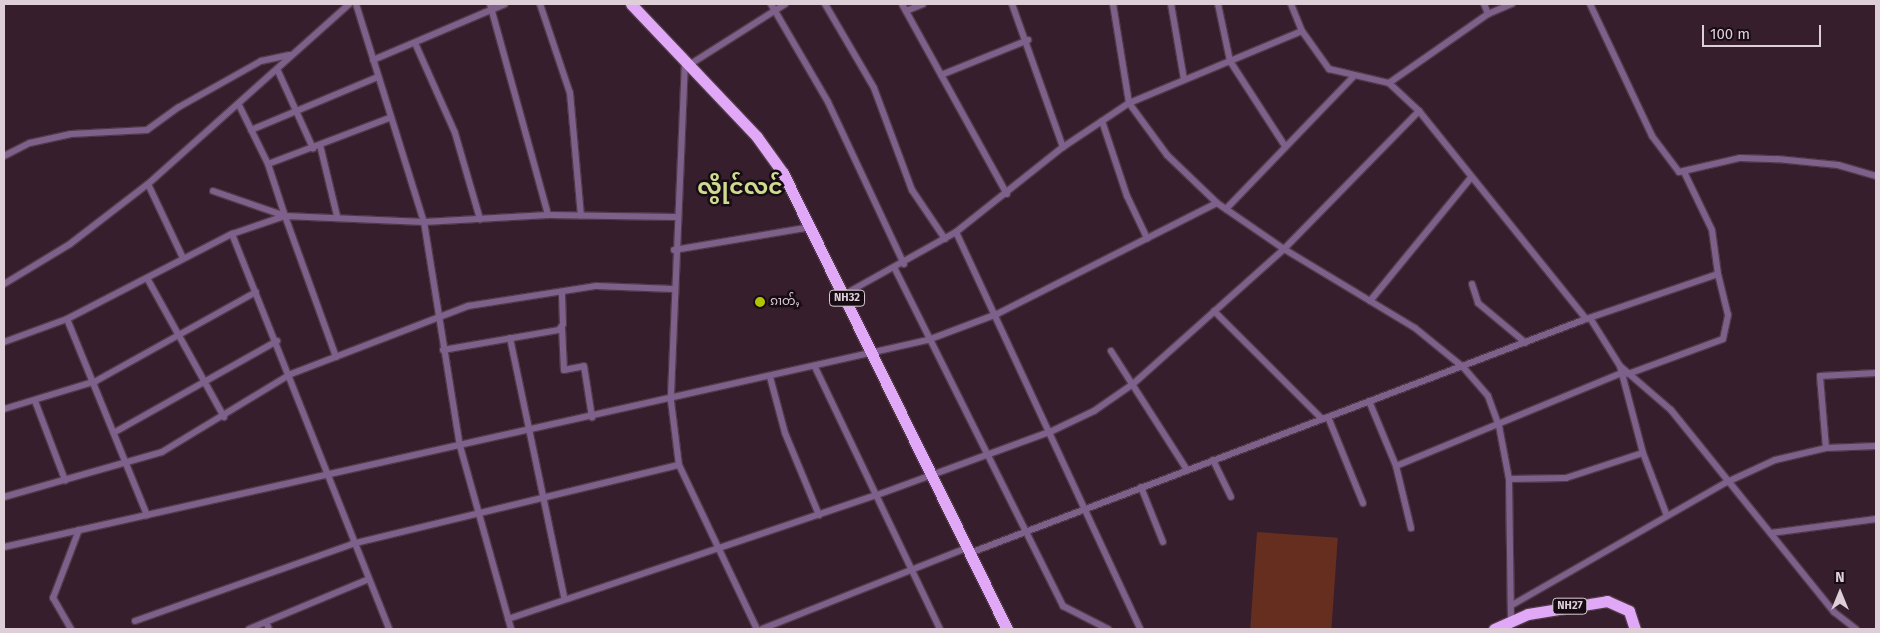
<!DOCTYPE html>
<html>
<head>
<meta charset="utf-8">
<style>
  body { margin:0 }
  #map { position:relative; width:1880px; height:633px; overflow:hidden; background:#361e2d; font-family:"Fira Sans","Noto Sans Myanmar",sans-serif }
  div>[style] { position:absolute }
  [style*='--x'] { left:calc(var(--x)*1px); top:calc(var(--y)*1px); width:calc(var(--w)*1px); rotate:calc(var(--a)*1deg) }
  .green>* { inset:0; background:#662e1f; transform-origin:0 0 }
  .roads { filter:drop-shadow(1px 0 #513a48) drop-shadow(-1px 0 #513a48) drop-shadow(0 1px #513a48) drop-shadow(0 -1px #513a48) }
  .minor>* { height:6px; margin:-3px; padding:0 3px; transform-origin:3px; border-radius:3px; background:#7e608b }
  .trunk>* { height:11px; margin:-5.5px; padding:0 5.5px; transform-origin:5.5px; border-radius:5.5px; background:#e0a8f7 }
  .dots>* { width:14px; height:14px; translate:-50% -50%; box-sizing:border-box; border:2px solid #170c13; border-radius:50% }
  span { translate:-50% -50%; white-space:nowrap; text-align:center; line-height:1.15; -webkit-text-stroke:5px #170c13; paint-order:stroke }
  .shield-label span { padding:1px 4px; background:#170c13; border:1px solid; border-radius:4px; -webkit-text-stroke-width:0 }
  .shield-label { font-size:11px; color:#deced7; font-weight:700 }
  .poi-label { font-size:12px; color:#deced7 }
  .left { translate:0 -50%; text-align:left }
  .town-label { font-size:22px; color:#cedc8f; font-weight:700 }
  .frame { position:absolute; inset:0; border:5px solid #deced7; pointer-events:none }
  .north { position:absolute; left:1815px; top:568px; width:50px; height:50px; -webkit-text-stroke:4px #170c13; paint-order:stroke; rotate:0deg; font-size:14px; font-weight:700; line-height:20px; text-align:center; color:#deced7 }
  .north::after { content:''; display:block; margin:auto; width:18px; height:22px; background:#deced7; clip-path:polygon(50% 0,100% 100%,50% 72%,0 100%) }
  .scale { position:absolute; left:1702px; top:25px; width:119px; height:22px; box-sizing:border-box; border:2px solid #deced7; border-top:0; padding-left:6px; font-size:15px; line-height:18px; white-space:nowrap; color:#deced7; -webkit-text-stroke:4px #170c13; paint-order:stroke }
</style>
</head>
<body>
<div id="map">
  <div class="green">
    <i style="left:1257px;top:532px;width:81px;height:97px;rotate:4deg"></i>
  </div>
  <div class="roads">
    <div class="minor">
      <i style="--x:356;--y:4;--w:228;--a:72.7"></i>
      <i style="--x:424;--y:222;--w:227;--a:80.9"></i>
      <i style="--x:460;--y:446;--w:190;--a:74.4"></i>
      <i style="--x:490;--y:4;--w:219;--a:74.6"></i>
      <i style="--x:540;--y:4;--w:94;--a:71.4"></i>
      <i style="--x:570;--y:93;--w:123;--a:84.9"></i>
      <i style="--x:771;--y:4;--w:113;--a:59.8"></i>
      <i style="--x:828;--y:102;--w:179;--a:64.9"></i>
      <i style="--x:825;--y:4;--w:97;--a:59.7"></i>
      <i style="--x:874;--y:88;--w:109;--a:69.6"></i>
      <i style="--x:912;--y:190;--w:59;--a:56"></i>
      <i style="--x:902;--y:4;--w:217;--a:61.1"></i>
      <i style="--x:1012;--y:4;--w:152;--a:70.4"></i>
      <i style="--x:1113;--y:4;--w:100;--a:80.8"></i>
      <i style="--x:1129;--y:103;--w:64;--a:53.8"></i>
      <i style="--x:1167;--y:155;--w:69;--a:43.8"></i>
      <i style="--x:1217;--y:203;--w:81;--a:34.5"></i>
      <i style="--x:1284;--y:249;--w:153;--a:31.1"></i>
      <i style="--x:1415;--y:328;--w:62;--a:39.1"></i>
      <i style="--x:1463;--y:367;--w:38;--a:49"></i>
      <i style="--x:1488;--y:396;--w:32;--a:70"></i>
      <i style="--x:1499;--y:426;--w:54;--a:79.3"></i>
      <i style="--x:1509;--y:479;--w:139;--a:89.2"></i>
      <i style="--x:1171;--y:4;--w:76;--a:80.2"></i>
      <i style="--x:1218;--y:4;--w:58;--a:78.1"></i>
      <i style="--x:1230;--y:61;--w:101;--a:57.1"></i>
      <i style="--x:1291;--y:4;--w:29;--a:68"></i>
      <i style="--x:1302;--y:31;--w:47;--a:54.6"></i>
      <i style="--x:1329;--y:69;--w:62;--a:13.1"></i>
      <i style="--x:1389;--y:83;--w:41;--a:43"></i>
      <i style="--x:1419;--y:111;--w:267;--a:51.2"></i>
      <i style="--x:1484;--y:4;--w:11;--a:68"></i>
      <i style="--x:1590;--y:4;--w:146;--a:64.8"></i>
      <i style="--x:1652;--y:136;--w:45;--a:53.1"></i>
      <i style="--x:1679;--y:172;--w:63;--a:-12.9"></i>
      <i style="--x:1740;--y:158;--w:37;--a:2"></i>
      <i style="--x:1777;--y:159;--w:61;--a:5.6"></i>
      <i style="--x:1838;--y:165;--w:40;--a:16"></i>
      <i style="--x:906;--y:11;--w:18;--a:-22"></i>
      <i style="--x:415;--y:43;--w:98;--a:66"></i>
      <i style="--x:455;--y:133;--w:90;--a:73.8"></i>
      <i style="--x:373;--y:60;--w:143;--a:-23"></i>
      <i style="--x:685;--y:61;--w:340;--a:92.4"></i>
      <i style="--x:671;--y:401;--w:64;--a:82.9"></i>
      <i style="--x:679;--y:465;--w:182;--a:64.6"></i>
      <i style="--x:689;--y:65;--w:114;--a:-32.4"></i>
      <i style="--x:278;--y:71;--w:85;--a:65.6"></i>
      <i style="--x:941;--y:75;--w:94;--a:-21.9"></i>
      <i style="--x:1389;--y:83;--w:121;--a:-34.9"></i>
      <i style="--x:1488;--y:14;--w:26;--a:-23"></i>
      <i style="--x:1102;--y:121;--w:79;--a:71.6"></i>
      <i style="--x:1127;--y:196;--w:47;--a:64.5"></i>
      <i style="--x:251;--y:130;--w:138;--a:-22.7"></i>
      <i style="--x:320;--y:145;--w:73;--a:76.5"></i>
      <i style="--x:4;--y:156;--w:29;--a:-27"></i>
      <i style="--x:30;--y:143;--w:42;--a:-12.4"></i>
      <i style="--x:71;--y:134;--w:76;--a:-3"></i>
      <i style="--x:147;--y:130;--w:39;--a:-36"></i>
      <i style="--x:179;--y:107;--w:94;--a:-29.3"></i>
      <i style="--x:261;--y:61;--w:29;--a:-12"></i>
      <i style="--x:268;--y:164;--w:129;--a:-20.8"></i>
      <i style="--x:148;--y:184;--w:82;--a:64.7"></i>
      <i style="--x:213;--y:191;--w:76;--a:19.1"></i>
      <i style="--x:285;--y:216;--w:55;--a:-108.1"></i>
      <i style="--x:268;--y:164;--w:66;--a:-116.2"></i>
      <i style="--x:1226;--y:209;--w:183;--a:-46.1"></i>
      <i style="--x:285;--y:216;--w:150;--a:70.1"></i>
      <i style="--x:956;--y:232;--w:438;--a:65.1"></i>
      <i style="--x:232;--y:234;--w:425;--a:68.3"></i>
      <i style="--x:674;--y:250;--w:139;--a:-9.5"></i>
      <i style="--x:895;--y:269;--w:377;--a:63.5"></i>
      <i style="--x:1063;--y:606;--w:51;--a:27.1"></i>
      <i style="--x:147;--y:278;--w:159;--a:61"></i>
      <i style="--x:4;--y:284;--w:77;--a:-31.2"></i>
      <i style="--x:70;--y:244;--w:98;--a:-37.6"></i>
      <i style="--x:148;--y:184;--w:270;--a:-41.8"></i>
      <i style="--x:1472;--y:284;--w:20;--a:72"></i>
      <i style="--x:1478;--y:303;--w:62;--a:39.8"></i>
      <i style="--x:845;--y:294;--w:127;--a:-29.2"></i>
      <i style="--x:956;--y:232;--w:137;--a:-38.5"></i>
      <i style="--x:1063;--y:147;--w:79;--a:-33.7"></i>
      <i style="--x:1129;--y:103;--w:187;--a:-22.6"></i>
      <i style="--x:1370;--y:301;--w:158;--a:-50.7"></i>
      <i style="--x:1214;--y:311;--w:153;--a:45"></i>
      <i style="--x:1590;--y:318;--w:57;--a:58"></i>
      <i style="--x:1620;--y:366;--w:90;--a:75.2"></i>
      <i style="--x:1643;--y:453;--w:67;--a:69.1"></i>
      <i style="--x:67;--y:319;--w:212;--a:67.8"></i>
      <i style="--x:562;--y:328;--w:42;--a:87.3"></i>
      <i style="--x:564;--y:370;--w:20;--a:-11"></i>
      <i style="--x:584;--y:366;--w:52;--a:81.1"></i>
      <i style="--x:510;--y:338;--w:264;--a:78.2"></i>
      <i style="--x:4;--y:342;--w:67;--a:-20.1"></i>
      <i style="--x:67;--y:319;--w:186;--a:-27.3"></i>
      <i style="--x:232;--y:234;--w:56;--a:-18.8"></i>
      <i style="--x:285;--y:216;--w:139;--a:2.5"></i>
      <i style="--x:424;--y:222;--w:124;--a:-3.2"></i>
      <i style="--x:548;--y:215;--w:127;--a:0.9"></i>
      <i style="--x:443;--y:350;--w:118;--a:-9.8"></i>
      <i style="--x:559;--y:330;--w:7;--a:-56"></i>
      <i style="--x:563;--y:324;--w:32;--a:-92"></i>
      <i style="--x:1111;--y:351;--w:141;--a:57.4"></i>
      <i style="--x:1620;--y:366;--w:67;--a:40.8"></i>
      <i style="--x:1671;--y:410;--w:260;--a:51.1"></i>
      <i style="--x:1834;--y:612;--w:28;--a:38"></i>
      <i style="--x:815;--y:367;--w:290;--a:64.5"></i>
      <i style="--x:1628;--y:374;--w:101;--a:-20.2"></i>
      <i style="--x:1723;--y:339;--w:25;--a:-78"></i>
      <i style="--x:1728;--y:315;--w:42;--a:-103.7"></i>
      <i style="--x:770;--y:377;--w:58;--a:75"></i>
      <i style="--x:785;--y:433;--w:89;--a:67.5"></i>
      <i style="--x:35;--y:401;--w:85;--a:69.2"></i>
      <i style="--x:1369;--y:401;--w:70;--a:67.4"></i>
      <i style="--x:1396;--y:466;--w:64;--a:76.4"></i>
      <i style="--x:4;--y:409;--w:96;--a:-16.9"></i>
      <i style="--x:96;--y:381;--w:183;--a:-29.1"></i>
      <i style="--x:1328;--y:417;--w:93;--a:67.9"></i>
      <i style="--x:115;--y:432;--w:186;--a:-29.3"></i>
      <i style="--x:1826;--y:448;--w:72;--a:-94.8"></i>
      <i style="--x:1820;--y:376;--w:56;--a:-3.1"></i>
      <i style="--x:1213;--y:460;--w:41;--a:64.1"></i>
      <i style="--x:1396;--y:466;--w:244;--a:-22.4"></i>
      <i style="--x:1509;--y:479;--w:57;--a:-1"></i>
      <i style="--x:1566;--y:478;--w:81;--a:-18"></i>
      <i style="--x:1141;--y:487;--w:59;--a:68.2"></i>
      <i style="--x:4;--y:497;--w:164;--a:-15.9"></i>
      <i style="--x:162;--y:452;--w:151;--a:-31.2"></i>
      <i style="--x:291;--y:374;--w:190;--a:-21"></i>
      <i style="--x:468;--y:306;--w:130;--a:-8.9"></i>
      <i style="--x:596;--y:286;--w:77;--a:2.2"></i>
      <i style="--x:1771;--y:533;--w:106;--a:-7.6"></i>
      <i style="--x:4;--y:547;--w:947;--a:-12.63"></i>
      <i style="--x:928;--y:340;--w:74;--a:-20.6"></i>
      <i style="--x:997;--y:314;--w:246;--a:-26.8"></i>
      <i style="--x:970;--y:553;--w:659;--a:-20.8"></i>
      <i style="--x:1586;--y:319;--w:139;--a:-18.8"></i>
      <i style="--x:1718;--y:274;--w:44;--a:-97.8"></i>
      <i style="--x:1712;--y:230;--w:62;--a:-115.7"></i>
      <i style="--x:1512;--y:605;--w:245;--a:-29.8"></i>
      <i style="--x:1725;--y:483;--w:55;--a:-24.7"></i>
      <i style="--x:1775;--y:460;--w:52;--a:-13.2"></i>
      <i style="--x:1826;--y:448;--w:50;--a:-2.3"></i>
      <i style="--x:508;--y:619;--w:389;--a:-18.6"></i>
      <i style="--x:877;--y:495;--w:186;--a:-20.1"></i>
      <i style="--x:1052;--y:431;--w:47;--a:-25.5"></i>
      <i style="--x:1094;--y:411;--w:47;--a:-34.7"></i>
      <i style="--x:1133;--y:384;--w:203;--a:-41.8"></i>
      <i style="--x:1284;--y:249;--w:193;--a:-45.6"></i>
      <i style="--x:135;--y:621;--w:230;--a:-19.5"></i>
      <i style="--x:352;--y:544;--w:336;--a:-13.6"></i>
      <i style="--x:266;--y:622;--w:8;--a:67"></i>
      <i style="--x:71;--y:629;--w:36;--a:-120"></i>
      <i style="--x:53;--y:598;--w:73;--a:-69.1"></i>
      <i style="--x:249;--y:629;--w:128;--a:-22.6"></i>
      <i style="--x:762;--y:629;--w:220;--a:-21.6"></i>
    </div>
    <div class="trunk">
      <i style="--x:631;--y:4;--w:183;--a:46.5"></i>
      <i style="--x:757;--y:137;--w:44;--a:54.2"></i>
      <i style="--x:783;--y:173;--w:508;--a:63.84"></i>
      <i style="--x:1494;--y:629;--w:37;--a:-24"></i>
      <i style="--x:1528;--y:614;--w:80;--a:-9.3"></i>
      <i style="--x:1607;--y:601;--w:24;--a:24"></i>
      <i style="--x:1629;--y:611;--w:19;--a:72"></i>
    </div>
  </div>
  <div class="dots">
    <i style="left:760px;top:302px;background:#b1c500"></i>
  </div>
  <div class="shield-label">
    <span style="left:847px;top:298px">NH32</span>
    <span style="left:1570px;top:606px">NH27</span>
  </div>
  <div class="poi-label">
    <span class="left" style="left:770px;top:302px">ၵၢတ်ႇ</span>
  </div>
  <div class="town-label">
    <span style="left:740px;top:187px">လွိုင်လင်</span>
  </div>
  <div class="frame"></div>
  <div class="north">N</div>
  <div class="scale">100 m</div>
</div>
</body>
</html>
